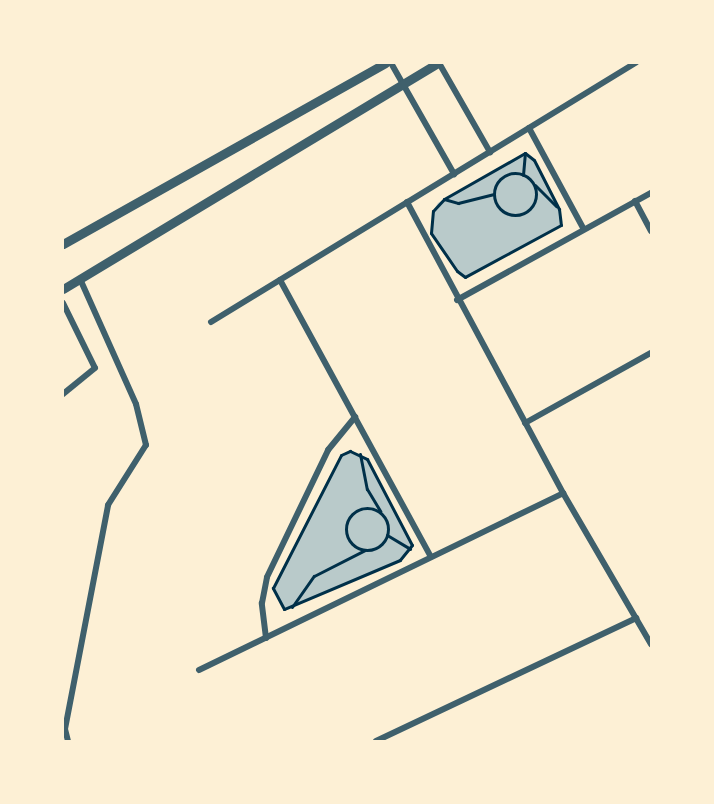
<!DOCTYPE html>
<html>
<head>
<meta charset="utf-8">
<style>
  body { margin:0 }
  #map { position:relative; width:714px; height:804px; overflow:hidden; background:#fdf0d5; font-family:"Titillium Web",sans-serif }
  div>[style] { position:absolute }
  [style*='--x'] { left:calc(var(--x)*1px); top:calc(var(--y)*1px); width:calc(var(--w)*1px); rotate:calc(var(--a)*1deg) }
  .green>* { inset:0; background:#b9caca }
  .path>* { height:3px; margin:-1.5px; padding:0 1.5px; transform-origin:1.5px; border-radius:1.5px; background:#003049 }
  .path>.ring { margin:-1.5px; padding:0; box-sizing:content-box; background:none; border:3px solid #003049; border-radius:50% }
  .minor>* { height:6px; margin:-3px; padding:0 3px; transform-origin:3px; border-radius:3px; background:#3f606c }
  .tertiary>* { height:9px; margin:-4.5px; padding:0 4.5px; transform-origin:4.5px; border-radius:4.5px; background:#3f606c }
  span { translate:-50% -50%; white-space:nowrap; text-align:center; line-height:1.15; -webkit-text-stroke:4.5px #fdf0d5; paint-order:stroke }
  .frame { position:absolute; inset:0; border:64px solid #fdf0d5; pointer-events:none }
</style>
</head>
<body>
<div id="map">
  <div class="green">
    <i style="clip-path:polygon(525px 153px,534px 160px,559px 209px,561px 225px,465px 277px,457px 271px,431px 233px,433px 211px,438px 203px)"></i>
    <i style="clip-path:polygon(350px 451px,367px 459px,412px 545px,400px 560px,284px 609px,273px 588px,341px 455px)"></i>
  </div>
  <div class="path">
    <i style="--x:525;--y:153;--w:11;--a:38"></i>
    <i style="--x:534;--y:160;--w:55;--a:63"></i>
    <i style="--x:559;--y:209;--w:16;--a:83"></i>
    <i style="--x:561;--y:225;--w:109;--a:151.6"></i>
    <i style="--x:465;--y:277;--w:10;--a:-143"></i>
    <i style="--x:457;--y:271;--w:46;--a:-124.4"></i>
    <i style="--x:431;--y:233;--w:22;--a:-85"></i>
    <i style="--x:433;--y:211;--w:16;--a:-47"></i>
    <i style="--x:444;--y:199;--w:93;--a:-29.6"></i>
    <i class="ring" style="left:494px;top:173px;width:39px;height:39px"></i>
    <i style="--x:523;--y:175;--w:22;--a:-85"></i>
    <i style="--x:535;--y:185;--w:30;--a:45"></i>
    <i style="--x:444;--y:199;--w:15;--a:16"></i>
    <i style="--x:458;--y:203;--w:36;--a:-14"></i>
    <i style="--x:350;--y:451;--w:19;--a:25"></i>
    <i style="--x:367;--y:459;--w:97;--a:62.4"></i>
    <i style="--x:412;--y:545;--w:19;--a:129"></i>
    <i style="--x:400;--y:560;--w:126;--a:157.1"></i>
    <i style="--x:284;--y:609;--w:24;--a:-118"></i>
    <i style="--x:273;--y:588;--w:149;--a:-62.9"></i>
    <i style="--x:341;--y:455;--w:10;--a:-24"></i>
    <i style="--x:360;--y:454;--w:36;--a:79"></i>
    <i style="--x:367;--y:489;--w:26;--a:59"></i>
    <i class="ring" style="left:346px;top:508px;width:39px;height:39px"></i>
    <i style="--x:387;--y:535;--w:27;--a:31"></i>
    <i style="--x:292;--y:607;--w:38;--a:-55"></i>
    <i style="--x:314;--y:576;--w:57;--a:-27"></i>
  </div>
  <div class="minor">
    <i style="--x:391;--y:63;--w:128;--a:60.4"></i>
    <i style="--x:439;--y:63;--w:103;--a:60.2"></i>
    <i style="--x:529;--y:128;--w:114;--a:61.6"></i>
    <i style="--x:635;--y:201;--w:34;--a:62"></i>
    <i style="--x:407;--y:202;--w:330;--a:61.8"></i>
    <i style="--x:563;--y:493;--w:175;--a:59.8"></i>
    <i style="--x:280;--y:280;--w:315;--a:61.4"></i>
    <i style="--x:457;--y:300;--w:222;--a:-28.9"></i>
    <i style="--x:63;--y:303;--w:72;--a:63.8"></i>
    <i style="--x:95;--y:368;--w:41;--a:140.9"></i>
    <i style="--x:211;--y:322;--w:498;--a:-31.4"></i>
    <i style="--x:525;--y:423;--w:144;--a:-29.1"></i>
    <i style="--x:266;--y:638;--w:35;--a:-97"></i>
    <i style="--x:262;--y:603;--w:26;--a:-79"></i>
    <i style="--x:267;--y:577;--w:141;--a:-64.3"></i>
    <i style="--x:328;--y:450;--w:43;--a:-50.7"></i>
    <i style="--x:199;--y:670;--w:405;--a:-25.9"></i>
    <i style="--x:68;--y:741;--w:12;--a:-104"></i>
    <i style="--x:65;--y:729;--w:228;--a:-79.1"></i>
    <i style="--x:108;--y:505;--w:71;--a:-57.7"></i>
    <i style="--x:146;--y:445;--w:42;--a:-103.7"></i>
    <i style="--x:136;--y:404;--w:137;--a:-114.1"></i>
    <i style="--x:376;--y:741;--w:288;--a:-25.3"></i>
  </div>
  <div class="tertiary">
    <i style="--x:63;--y:244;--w:369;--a:-29.3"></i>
    <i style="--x:63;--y:289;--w:437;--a:-31.1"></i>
  </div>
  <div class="frame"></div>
</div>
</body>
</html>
